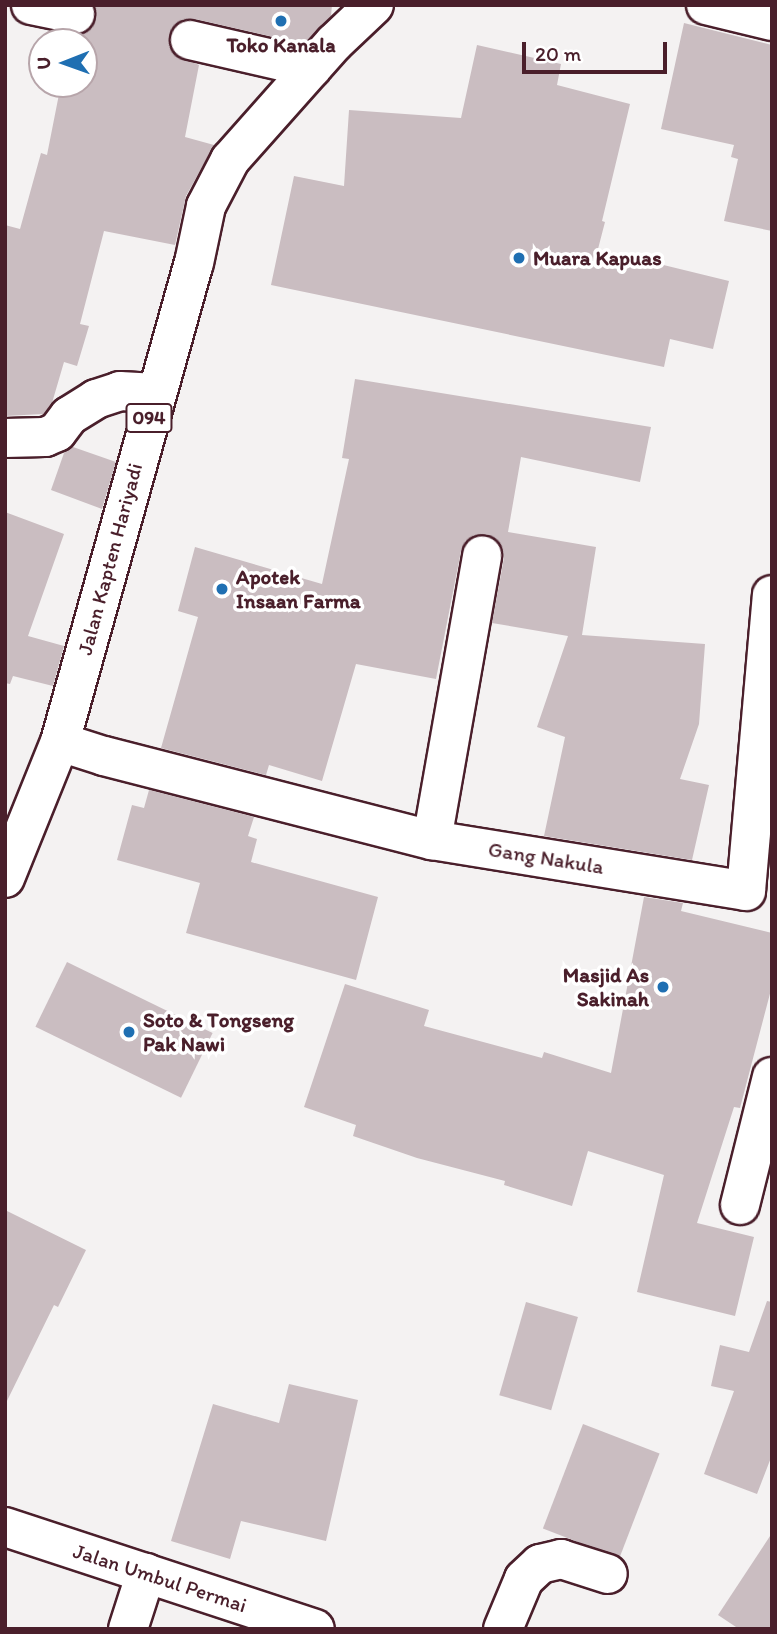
<!DOCTYPE html>
<html>
<head>
<meta charset="utf-8">
<style>
  body { margin:0 }
  #map { position:relative; width:777px; height:1634px; overflow:hidden; background:#f4f2f2; font-family:Itim,sans-serif }
  div>[style] { position:absolute }
  [style*='--x'] { left:calc(var(--x)*1px); top:calc(var(--y)*1px); width:calc(var(--w)*1px); rotate:calc(var(--a)*1deg) }
  .building>* { inset:0; background:#cabdc1; transform-origin:0 0 }
  .roads { filter:drop-shadow(2px 0 #4a1f2b) drop-shadow(-2px 0 #4a1f2b) drop-shadow(0 2px #4a1f2b) drop-shadow(0 -2px #4a1f2b) }
  .minor>* { height:38px; margin:-19px; padding:0 19px; transform-origin:19px; border-radius:19px; background:#fff }
  .major>* { height:38px; margin:-19px; padding:0 19px; transform-origin:19px; border-radius:19px; background:#fff }
  .dots>* { width:19px; height:19px; translate:-50% -50%; box-sizing:border-box; border:4px solid #fff; border-radius:50% }
  span { translate:-50% -50%; white-space:nowrap; text-align:center; line-height:1.15; -webkit-text-stroke:7px #fff; paint-order:stroke }
  .shield-label span { padding:2px 5px; background:#fff; border:2px solid; border-radius:5px; -webkit-text-stroke-width:0 }
  .shield-label { font-size:19px; color:#4a1f2b; font-weight:700 }
  .poi-label { font-size:21px; color:#4a1f2b; font-weight:700 }
  .left { translate:0 -50%; text-align:left }
  .right { translate:-100% -50%; text-align:right }
  .street-label { font-size:21px; color:#4a1f2b }
  .frame { position:absolute; inset:0; border:7px solid #4a1f2b; pointer-events:none }
  .north { position:absolute; left:28px; top:28px; width:70px; height:70px; box-sizing:border-box; background:#fff; border:2px solid #b7a5aa; border-radius:50%; rotate:269deg; font-size:19px; font-weight:700; line-height:28px; text-align:center; color:#4a1f2b }
  .north::after { content:''; display:block; margin:auto; width:24px; height:32px; background:#1f6fb2; clip-path:polygon(50% 0,100% 100%,50% 72%,0 100%) }
  .scale { position:absolute; left:522px; top:42px; width:145px; height:32px; box-sizing:border-box; border:4px solid #4a1f2b; border-top:0; padding-left:9px; font-size:21px; line-height:24px; white-space:nowrap; color:#4a1f2b; -webkit-text-stroke:5px #fff; paint-order:stroke }
</style>
</head>
<body>
<div id="map">
  <div class="building">
    <i style="clip-path:polygon(95px 5px,332px 5px,331px 16px,304px 44px,195px 19px,183px 19px,174px 26px,169px 36px,169px 46px,175px 55px,199px 65px,185px 137px,214px 145px,186px 196px,175px 245px,104px 231px,80px 324px,89px 326px,77px 366px,64px 362px,52px 403px,43px 414px,5px 416px,5px 225px,20px 229px,41px 153px,47px 155px,61px 84px,84px 84px,84px 42px,70px 42px,71px 35px,83px 34px,92px 28px,96px 18px)"></i>
    <i style="clip-path:polygon(684px 23px,772px 45px,772px 231px,724px 221px,738px 159px,731px 157px,734px 145px,661px 129px)"></i>
    <i style="clip-path:polygon(477px 45px,561px 64px,557px 85px,630px 104px,602px 221px,605px 222px,598px 249px,729px 281px,713px 349px,670px 339px,664px 367px,271px 285px,294px 176px,344px 186px,349px 110px,461px 118px)"></i>
    <i style="clip-path:polygon(355px 379px,651px 427px,640px 482px,521px 457px,508px 532px,596px 547px,582px 635px,705px 644px,699px 724px,680px 779px,709px 785px,692px 860px,544px 836px,565px 737px,537px 727px,568px 636px,492px 623px,504px 558px,503px 548px,497px 539px,486px 534px,474px 535px,466px 540px,461px 551px,436px 679px,356px 664px,322px 781px,269px 765px,266px 775px,161px 748px,198px 617px,178px 611px,195px 547px,322px 584px,349px 459px,342px 458px)"></i>
    <i style="clip-path:polygon(73px 447px,116px 462px,102px 509px,51px 490px,64px 453px)"></i>
    <i style="clip-path:polygon(5px 512px,64px 534px,28px 636px,64px 646px,53px 686px,13px 676px,10px 684px,5px 683px)"></i>
    <i style="clip-path:polygon(149px 790px,254px 817px,248px 836px,257px 839px,251px 862px,378px 897px,356px 980px,186px 933px,200px 883px,117px 860px,132px 805px,144px 808px)"></i>
    <i style="clip-path:polygon(644px 897px,683px 903px,681px 911px,772px 933px,772px 986px,740px 1108px,734px 1107px,697px 1223px,754px 1237px,735px 1316px,637px 1292px,664px 1175px,588px 1151px,572px 1206px,504px 1185px,505px 1181px,417px 1158px,353px 1136px,356px 1125px,304px 1107px,345px 984px,429px 1010px,424px 1026px,542px 1058px,544px 1052px,611px 1073px)"></i>
    <i style="left:67px;top:962px;width:162px;height:72px;rotate:26deg"></i>
    <i style="clip-path:polygon(5px 1210px,86px 1250px,58px 1307px,54px 1305px,5px 1405px)"></i>
    <i style="clip-path:polygon(767px 1301px,772px 1302px,772px 1455px,757px 1494px,704px 1474px,734px 1391px,711px 1386px,720px 1345px,749px 1352px)"></i>
    <i style="left:526px;top:1302px;width:54px;height:97px;rotate:16deg"></i>
    <i style="clip-path:polygon(289px 1384px,358px 1400px,326px 1541px,241px 1521px,230px 1559px,171px 1541px,213px 1404px,279px 1423px)"></i>
    <i style="left:583px;top:1424px;width:82px;height:112px;rotate:21deg"></i>
    <i style="clip-path:polygon(772px 1533px,772px 1629px,739px 1629px,718px 1615px)"></i>
  </div>
  <div class="roads">
    <div class="minor">
      <i style="--x:31;--y:5;--w:45;--a:11.6"></i>
      <i style="--x:706;--y:5;--w:68;--a:13.6"></i>
      <i style="--x:190;--y:40;--w:125;--a:12.9"></i>
      <i style="--x:5;--y:438;--w:40;--a:-1.4"></i>
      <i style="--x:45;--y:437;--w:13;--a:-23"></i>
      <i style="--x:57;--y:432;--w:20;--a:-53"></i>
      <i style="--x:69;--y:416;--w:32;--a:-32"></i>
      <i style="--x:96;--y:399;--w:25;--a:-18"></i>
      <i style="--x:120;--y:391;--w:37;--a:3"></i>
      <i style="--x:60;--y:742;--w:46;--a:17.7"></i>
      <i style="--x:104;--y:756;--w:339;--a:14.4"></i>
      <i style="--x:432;--y:840;--w:318;--a:9.2"></i>
      <i style="--x:746;--y:891;--w:297;--a:-85"></i>
      <i style="--x:432;--y:840;--w:289;--a:-80"></i>
      <i style="--x:740;--y:1205;--w:132;--a:-76"></i>
      <i style="--x:128;--y:1629;--w:59;--a:-72.2"></i>
      <i style="--x:503;--y:1629;--w:54;--a:-67.2"></i>
      <i style="--x:524;--y:1579;--w:22;--a:-43"></i>
      <i style="--x:540;--y:1564;--w:22;--a:-13"></i>
      <i style="--x:561;--y:1559;--w:49;--a:17.7"></i>
    </div>
    <div class="major">
      <i style="--x:5;--y:878;--w:147;--a:-68"></i>
      <i style="--x:60;--y:742;--w:497;--a:-74.4"></i>
      <i style="--x:194;--y:263;--w:58;--a:-78.1"></i>
      <i style="--x:206;--y:206;--w:52;--a:-62.4"></i>
      <i style="--x:230;--y:160;--w:157;--a:-48.4"></i>
      <i style="--x:334;--y:43;--w:55;--a:-43.5"></i>
      <i style="--x:5;--y:1527;--w:326;--a:18.2"></i>
    </div>
  </div>
  <div class="dots">
    <i style="left:281px;top:21px;background:#1f6fb2"></i>
    <i style="left:519px;top:258px;background:#1f6fb2"></i>
    <i style="left:222px;top:589px;background:#1f6fb2"></i>
    <i style="left:663px;top:987px;background:#1f6fb2"></i>
    <i style="left:129px;top:1032px;background:#1f6fb2"></i>
  </div>
  <div class="shield-label">
    <span style="left:149px;top:418px">094</span>
  </div>
  <div class="poi-label">
    <span style="left:281px;top:45px">Toko Kanala</span>
    <span class="left" style="left:533px;top:258px">Muara Kapuas</span>
    <span class="left" style="left:236px;top:589px">Apotek<br>Insaan Farma</span>
    <span class="right" style="left:649px;top:987px">Masjid As<br>Sakinah</span>
    <span class="left" style="left:143px;top:1032px">Soto &amp; Tongseng<br>Pak Nawi</span>
  </div>
  <div class="street-label">
    <span style="left:110px;top:559px;rotate:-75deg">Jalan Kapten Hariyadi</span>
    <span style="left:546px;top:858px;rotate:9deg">Gang Nakula</span>
    <span style="left:160px;top:1578px;rotate:18deg">Jalan Umbul Permai</span>
  </div>
  <div class="frame"></div>
  <div class="north">U</div>
  <div class="scale">20 m</div>
</div>
</body>
</html>
